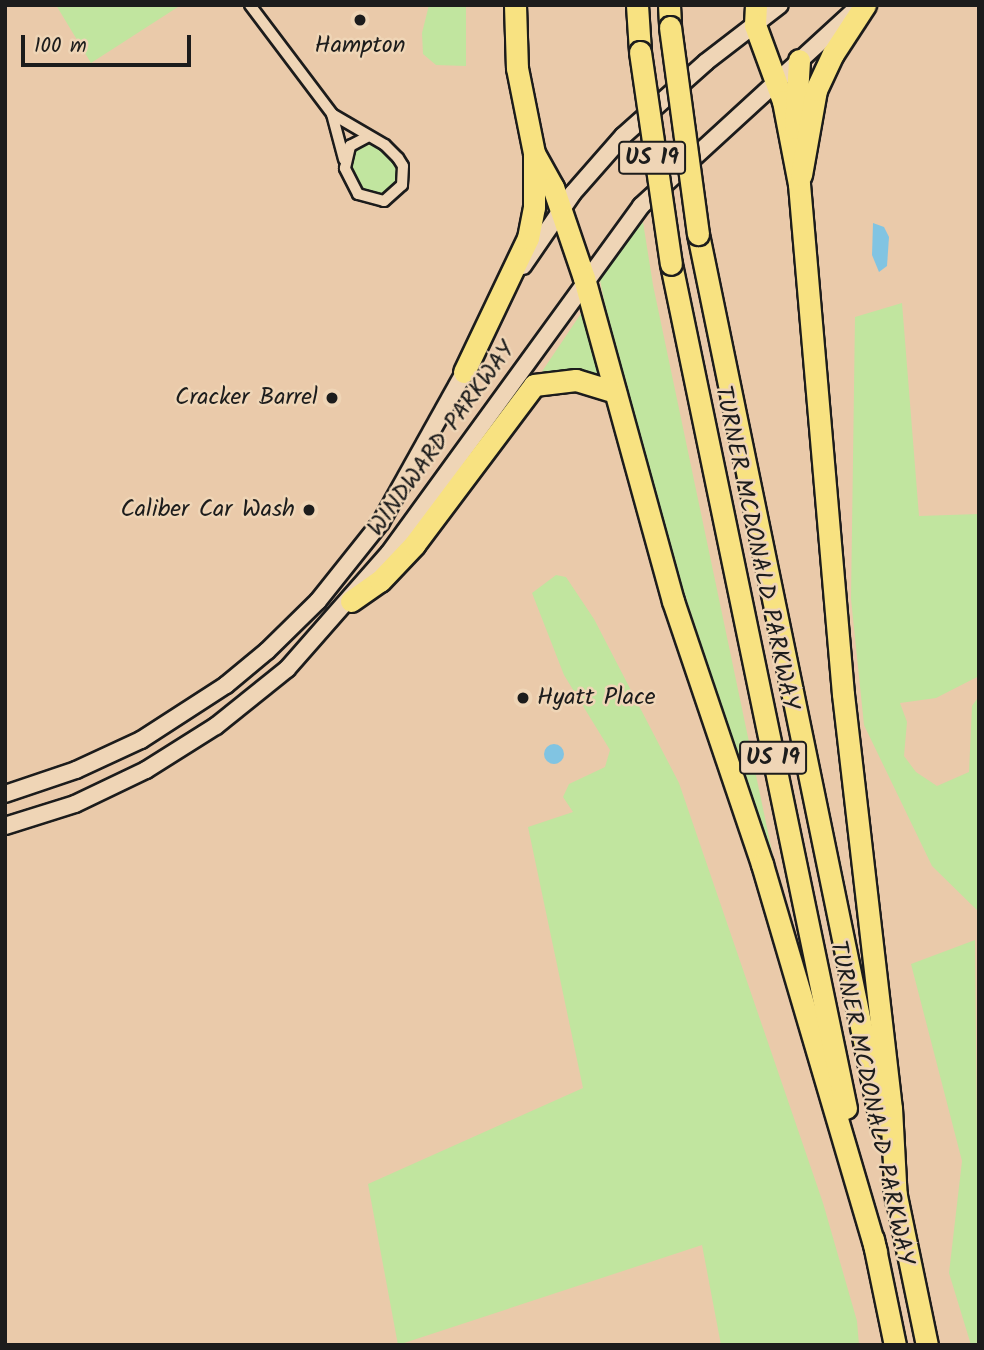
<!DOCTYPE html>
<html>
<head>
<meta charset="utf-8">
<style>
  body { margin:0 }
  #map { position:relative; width:984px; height:1350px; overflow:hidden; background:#eacaaa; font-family:Kalam,sans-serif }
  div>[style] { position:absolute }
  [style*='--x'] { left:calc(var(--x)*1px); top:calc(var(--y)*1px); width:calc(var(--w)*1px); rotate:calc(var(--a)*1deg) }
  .green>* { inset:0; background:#c1e59f }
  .water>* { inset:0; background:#81c4e2 }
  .round { border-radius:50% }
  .roads { filter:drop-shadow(2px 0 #1c1c1c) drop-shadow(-2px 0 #1c1c1c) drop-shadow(0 2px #1c1c1c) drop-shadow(0 -2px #1c1c1c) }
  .street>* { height:10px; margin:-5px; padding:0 5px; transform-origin:5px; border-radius:5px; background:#efd5b6 }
  .secondary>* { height:16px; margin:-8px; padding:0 8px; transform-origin:8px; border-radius:8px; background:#efd5b6 }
  .highway>* { height:21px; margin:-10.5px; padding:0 10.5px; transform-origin:10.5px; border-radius:10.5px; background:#f8e281 }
  .bridges { filter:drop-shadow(2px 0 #1c1c1c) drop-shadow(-2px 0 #1c1c1c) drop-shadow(0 2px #1c1c1c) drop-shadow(0 -2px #1c1c1c) }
  .highway-bridge>* { height:21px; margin:-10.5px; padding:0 10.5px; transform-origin:10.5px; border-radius:10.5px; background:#f8e281 }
  .dots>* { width:19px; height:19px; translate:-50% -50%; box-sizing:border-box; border:4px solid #efd5b6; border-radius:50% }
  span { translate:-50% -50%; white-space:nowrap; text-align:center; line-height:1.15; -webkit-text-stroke:5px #efd5b6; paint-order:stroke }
  .shield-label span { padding:2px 5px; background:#efd5b6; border:2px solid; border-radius:5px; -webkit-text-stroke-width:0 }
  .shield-label { font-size:23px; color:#1c1c1c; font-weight:700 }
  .poi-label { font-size:24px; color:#1c1c1c }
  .right { translate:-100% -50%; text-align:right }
  .left { translate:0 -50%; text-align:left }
  .street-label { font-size:24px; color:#1c1c1c }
  .frame { position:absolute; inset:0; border:7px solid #1c1c1c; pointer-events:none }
  .scale { position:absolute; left:21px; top:35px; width:170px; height:32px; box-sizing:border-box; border:4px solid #1c1c1c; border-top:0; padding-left:9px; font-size:21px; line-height:24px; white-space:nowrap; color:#1c1c1c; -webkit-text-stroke:5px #efd5b6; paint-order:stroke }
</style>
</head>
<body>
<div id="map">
  <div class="green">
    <i style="clip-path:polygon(56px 5px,181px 5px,91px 63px)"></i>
    <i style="clip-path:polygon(429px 5px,466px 5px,466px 66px,436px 65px,423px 54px,422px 33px)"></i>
    <i style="clip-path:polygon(364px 143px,375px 145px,396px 163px,397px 184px,387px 194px,373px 196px,359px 189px,350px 170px,354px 148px)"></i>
    <i style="clip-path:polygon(643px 222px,653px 285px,778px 880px,679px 576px,605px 305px,599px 275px)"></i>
    <i style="clip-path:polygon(902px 303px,919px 516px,979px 514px,979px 676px,936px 698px,900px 703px,907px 722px,904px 756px,916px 772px,937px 786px,969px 772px,972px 706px,979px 696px,979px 912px,932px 866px,864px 725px,851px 599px,855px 317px)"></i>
    <i style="clip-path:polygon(584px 309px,603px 377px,542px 374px,543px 370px)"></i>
    <i style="clip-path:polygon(556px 575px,566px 577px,594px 619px,679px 783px,823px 1203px,857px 1321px,859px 1345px,721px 1345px,702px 1245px,398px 1345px,368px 1184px,583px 1088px,528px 827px,573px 812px,563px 797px,569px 784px,605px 767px,610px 750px,564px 675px,532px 593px)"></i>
    <i style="clip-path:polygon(975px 940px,979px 1345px,971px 1345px,949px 1273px,962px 1161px,911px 964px)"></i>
  </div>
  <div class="water">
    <i style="clip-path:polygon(873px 223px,884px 227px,889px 237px,887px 266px,879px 272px,872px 255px)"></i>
    <i class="round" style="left:544px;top:744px;width:20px;height:20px"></i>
  </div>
  <div class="roads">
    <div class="street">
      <i style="--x:250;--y:5;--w:136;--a:53"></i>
      <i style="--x:332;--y:114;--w:47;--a:75.1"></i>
      <i style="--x:332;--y:114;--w:61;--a:30.3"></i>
      <i style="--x:385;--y:145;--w:18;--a:45"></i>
      <i style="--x:398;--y:158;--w:9;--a:58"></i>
      <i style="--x:403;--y:166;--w:19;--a:93"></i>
      <i style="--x:402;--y:185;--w:24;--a:138"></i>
      <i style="--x:384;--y:201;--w:27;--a:-165"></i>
      <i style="--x:358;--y:194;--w:29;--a:-117"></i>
      <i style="--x:345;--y:168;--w:23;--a:-77"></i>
      <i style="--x:350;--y:146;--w:19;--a:-28"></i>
    </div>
    <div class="secondary">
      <i style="--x:523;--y:266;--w:88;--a:-55.6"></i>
      <i style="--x:573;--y:193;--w:76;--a:-48.7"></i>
      <i style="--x:623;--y:136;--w:111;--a:-41.7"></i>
      <i style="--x:706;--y:62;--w:93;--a:-37.6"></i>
      <i style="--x:5;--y:794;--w:75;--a:-18.7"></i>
      <i style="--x:76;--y:770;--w:72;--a:-24.8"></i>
      <i style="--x:141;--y:740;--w:101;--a:-32.9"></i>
      <i style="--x:226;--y:685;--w:53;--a:-39.7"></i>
      <i style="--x:267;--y:651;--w:71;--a:-44.4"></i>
      <i style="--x:318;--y:601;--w:101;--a:-51.4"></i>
      <i style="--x:381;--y:522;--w:183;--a:-60.9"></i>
      <i style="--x:5;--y:826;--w:73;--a:-17.4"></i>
      <i style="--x:75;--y:804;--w:79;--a:-25.6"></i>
      <i style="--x:146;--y:770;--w:83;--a:-32.2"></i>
      <i style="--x:216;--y:726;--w:91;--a:-38.8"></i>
      <i style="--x:287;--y:669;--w:154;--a:-48.7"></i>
      <i style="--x:389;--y:553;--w:429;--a:-54"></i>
      <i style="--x:641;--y:206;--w:289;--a:-42.5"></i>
    </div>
    <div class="highway">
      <i style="--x:515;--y:5;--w:63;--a:88.2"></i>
      <i style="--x:517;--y:68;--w:87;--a:78.7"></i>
      <i style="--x:534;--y:153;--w:39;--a:61"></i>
      <i style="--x:553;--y:187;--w:96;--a:71.2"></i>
      <i style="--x:584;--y:278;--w:335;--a:74.6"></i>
      <i style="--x:673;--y:601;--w:278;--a:71.3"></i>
      <i style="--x:762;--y:864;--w:404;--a:73.6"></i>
      <i style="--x:637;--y:5;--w:47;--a:86.3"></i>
      <i style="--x:669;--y:5;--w:22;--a:87"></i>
      <i style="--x:756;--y:5;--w:20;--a:93"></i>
      <i style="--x:755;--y:25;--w:81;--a:69.8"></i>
      <i style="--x:783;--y:101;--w:85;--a:79.1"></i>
      <i style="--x:799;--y:184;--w:512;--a:85.07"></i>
      <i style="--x:843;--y:694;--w:417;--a:83.4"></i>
      <i style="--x:891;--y:1108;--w:92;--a:86.9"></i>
      <i style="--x:795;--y:128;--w:68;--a:-86.6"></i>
      <i style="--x:801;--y:175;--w:86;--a:-80"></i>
      <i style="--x:816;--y:90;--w:40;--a:-65"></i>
      <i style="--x:833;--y:54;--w:59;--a:-56.9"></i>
      <i style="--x:698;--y:234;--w:909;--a:78.38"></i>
      <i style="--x:671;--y:264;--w:862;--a:78.29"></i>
      <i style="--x:464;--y:372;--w:148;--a:-64.5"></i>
      <i style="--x:528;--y:238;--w:32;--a:-79"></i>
      <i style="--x:534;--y:207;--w:52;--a:-90"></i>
      <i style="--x:351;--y:601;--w:35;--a:-35"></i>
      <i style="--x:380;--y:581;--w:50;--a:-46.6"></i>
      <i style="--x:414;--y:545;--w:200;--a:-53.1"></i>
      <i style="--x:534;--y:385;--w:42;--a:-6.8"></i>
      <i style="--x:576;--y:380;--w:41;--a:17.1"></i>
      <i style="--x:894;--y:1186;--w:162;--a:78.3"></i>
      <i style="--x:873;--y:1239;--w:108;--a:78.3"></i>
    </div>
  </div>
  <div class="bridges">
    <div class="highway-bridge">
      <i style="--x:670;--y:27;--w:209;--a:82.3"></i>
      <i style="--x:640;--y:52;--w:214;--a:81.7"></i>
    </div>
  </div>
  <div class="dots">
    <i style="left:360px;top:20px;background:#1c1c1c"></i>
    <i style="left:332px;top:398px;background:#1c1c1c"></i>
    <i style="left:309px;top:510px;background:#1c1c1c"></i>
    <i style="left:523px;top:698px;background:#1c1c1c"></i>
  </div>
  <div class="shield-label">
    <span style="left:652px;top:158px">US 19</span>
    <span style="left:773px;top:758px">US 19</span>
  </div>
  <div class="poi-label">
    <span style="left:360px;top:46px">Hampton</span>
    <span class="right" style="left:318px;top:398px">Cracker Barrel</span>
    <span class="right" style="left:295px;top:510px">Caliber Car Wash</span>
    <span class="left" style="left:537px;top:698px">Hyatt Place</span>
  </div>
  <div class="street-label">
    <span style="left:442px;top:439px;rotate:-54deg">WINDWARD PARKWAY</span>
    <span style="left:756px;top:548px;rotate:78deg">TURNER MCDONALD PARKWAY</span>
    <span style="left:871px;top:1103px;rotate:78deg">TURNER MCDONALD PARKWAY</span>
  </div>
  <div class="frame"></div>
  <div class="scale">100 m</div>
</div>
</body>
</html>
